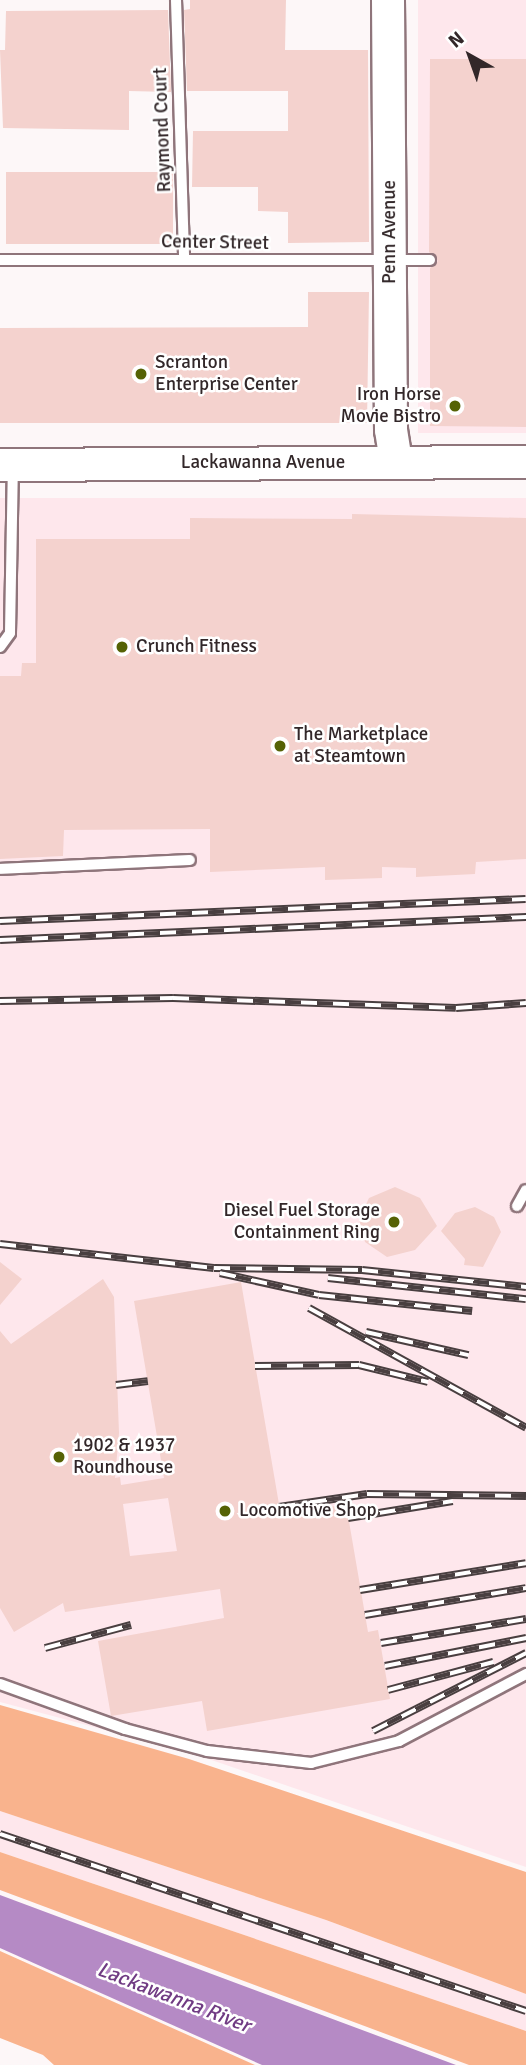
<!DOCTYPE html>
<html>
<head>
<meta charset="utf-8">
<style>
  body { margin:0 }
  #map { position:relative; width:526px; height:2065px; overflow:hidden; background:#fdf7f8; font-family:Signika,sans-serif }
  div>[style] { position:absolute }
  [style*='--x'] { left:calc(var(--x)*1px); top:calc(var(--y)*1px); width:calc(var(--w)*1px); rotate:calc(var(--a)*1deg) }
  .built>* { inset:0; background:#fee7ec; transform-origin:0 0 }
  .forest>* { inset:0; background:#f9b38d }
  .water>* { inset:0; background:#b58ac5 }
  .building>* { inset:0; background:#f4d2ce; transform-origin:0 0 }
  .roads { filter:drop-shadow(2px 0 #8f757b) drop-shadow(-2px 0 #8f757b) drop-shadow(0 2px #8f757b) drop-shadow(0 -2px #8f757b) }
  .lane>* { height:10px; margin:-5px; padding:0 5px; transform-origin:5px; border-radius:5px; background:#fff }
  .secondary>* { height:32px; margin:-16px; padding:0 16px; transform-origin:16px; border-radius:16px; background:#fff }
  .rail>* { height:8px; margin-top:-4px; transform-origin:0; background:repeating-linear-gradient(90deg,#fff 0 16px,#493f40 0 32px); box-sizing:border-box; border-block:2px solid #493f40 }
  .dots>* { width:19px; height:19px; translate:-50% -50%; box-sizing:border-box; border:4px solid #fff; border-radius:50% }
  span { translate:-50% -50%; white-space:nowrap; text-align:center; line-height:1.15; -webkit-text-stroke:5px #fff; paint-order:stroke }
  .street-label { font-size:19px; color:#322729 }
  .poi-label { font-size:19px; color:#322729 }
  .left { translate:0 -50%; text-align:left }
  .right { translate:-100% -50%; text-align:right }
  .water-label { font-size:21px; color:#703b83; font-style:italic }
  .north { position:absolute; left:435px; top:21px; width:70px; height:70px; -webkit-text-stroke:5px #fff; paint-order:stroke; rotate:320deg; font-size:19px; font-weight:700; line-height:28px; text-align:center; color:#322729 }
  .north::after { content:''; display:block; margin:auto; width:24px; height:32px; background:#322729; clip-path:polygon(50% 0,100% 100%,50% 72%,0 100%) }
</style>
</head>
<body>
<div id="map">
  <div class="built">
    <i style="left:418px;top:0;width:108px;height:433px"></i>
    <i style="clip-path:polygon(0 498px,526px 498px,526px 1867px,188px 1752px,0 1702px)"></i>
    <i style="clip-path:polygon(0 1811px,326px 1920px,526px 1994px,526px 2031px,0 1852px)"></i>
  </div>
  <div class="forest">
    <i style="clip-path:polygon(0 1705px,189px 1759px,526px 1872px,526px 1994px,326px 1920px,0 1811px)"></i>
    <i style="clip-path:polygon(0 1852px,526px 2031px,526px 2065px,469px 2065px,0 1890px)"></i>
    <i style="clip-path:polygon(0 1951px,255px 2065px,54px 2065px,43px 2055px,0 2038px)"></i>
  </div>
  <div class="water">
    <i style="clip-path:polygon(0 1895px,456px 2065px,262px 2065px,0 1948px)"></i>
  </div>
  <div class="building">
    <i style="clip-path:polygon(190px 0,286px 0,285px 50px,368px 50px,369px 242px,288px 243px,288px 212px,258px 211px,258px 187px,192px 187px,193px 131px,288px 131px,288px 91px,187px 91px,184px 10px,190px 9px)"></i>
    <i style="clip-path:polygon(168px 10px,171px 92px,129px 91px,129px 130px,3px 128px,0 50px,5px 50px,6px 11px)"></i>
    <i style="clip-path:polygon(430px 59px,526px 59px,526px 427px,430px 426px,430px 268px,438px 261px,429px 252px)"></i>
    <i style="left:6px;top:172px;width:167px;height:72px"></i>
    <i style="clip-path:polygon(308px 292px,369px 292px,367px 423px,0 423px,0 328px,308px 327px)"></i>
    <i style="clip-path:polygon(352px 514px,526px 518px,526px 859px,476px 862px,475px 874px,416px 877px,416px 868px,382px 867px,382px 878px,325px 880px,325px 867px,210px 872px,210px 829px,64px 830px,63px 856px,0 859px,0 676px,21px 676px,22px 663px,36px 663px,36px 539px,190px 539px,190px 518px,352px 519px)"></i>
    <i style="clip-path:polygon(395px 1187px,420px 1198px,437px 1226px,415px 1250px,387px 1257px,365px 1242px,359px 1219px,369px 1198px)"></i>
    <i style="clip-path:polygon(475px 1207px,494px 1217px,501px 1232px,483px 1267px,464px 1265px,465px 1259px,441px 1231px,455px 1213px)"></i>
    <i style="clip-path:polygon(0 1262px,22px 1279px,0 1305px)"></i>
    <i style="clip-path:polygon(evenodd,103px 1279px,114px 1297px,119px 1433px,115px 1478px,120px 1477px,121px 1485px,164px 1478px,134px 1301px,241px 1282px,281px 1516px,346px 1504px,368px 1632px,378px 1630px,390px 1699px,207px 1731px,202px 1701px,111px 1716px,98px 1641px,224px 1618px,220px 1589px,65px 1612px,63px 1603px,14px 1632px,0 1608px,0 1331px,11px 1344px,103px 1279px,168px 1498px,177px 1551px,130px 1556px,123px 1504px,168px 1498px)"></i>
  </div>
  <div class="roads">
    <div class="lane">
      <i style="--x:176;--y:0;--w:260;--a:88.2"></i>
      <i style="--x:0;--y:260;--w:430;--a:0"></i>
      <i style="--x:0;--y:647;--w:17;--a:-54"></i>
      <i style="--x:10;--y:633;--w:165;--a:-89"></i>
      <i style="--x:0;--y:869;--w:190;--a:-2.7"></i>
      <i style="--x:517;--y:1206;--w:18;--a:-61"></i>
      <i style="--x:0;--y:1684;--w:133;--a:19.8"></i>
      <i style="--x:125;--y:1729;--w:85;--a:15"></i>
      <i style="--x:207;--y:1751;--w:105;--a:6.6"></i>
      <i style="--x:311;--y:1763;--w:91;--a:-14"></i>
      <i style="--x:399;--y:1741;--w:144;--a:-27.8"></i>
    </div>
    <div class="secondary">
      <i style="--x:388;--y:0;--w:430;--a:89.6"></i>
      <i style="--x:391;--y:430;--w:33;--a:81"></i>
      <i style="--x:0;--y:465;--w:526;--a:-0.33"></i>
    </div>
  </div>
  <div class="rail">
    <i style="--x:0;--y:921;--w:526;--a:-2.4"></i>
    <i style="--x:0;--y:940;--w:527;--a:-2.5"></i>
    <i style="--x:0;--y:1001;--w:173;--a:-1"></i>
    <i style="--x:173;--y:998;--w:283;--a:2"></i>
    <i style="--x:456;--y:1008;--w:70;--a:-4.1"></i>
    <i style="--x:0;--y:1244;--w:215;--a:6.4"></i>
    <i style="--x:214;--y:1268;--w:148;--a:0.8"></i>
    <i style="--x:362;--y:1270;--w:165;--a:5.9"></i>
    <i style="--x:220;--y:1273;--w:101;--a:12.5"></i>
    <i style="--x:319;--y:1295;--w:154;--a:6"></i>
    <i style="--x:328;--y:1278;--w:199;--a:6.1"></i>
    <i style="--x:309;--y:1308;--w:248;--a:28.9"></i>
    <i style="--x:366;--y:1332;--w:105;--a:12.7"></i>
    <i style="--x:255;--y:1366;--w:104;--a:-0.6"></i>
    <i style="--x:359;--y:1365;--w:71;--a:13.8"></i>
    <i style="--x:116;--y:1385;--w:32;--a:-7"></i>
    <i style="--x:279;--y:1507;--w:89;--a:-8.4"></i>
    <i style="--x:367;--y:1494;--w:159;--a:0.7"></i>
    <i style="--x:348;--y:1518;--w:106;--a:-9.2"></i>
    <i style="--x:360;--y:1590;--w:168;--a:-9.2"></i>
    <i style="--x:365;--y:1615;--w:163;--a:-9.5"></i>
    <i style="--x:381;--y:1643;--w:147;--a:-9.4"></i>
    <i style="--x:45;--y:1648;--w:89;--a:-15"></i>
    <i style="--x:385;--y:1666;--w:144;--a:-11.2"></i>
    <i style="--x:388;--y:1690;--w:109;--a:-14.9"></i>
    <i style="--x:373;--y:1731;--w:172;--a:-27"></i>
    <i style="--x:0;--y:1834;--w:555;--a:18.6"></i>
  </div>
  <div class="dots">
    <i style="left:141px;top:374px;background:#556205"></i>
    <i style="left:455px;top:406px;background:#556205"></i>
    <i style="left:122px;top:647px;background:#556205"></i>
    <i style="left:280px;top:746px;background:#556205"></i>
    <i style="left:394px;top:1222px;background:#556205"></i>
    <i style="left:59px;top:1457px;background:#556205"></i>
    <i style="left:225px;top:1511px;background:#556205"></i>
  </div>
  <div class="street-label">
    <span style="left:163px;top:130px;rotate:-92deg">Raymond Court</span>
    <span style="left:390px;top:232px;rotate:-90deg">Penn Avenue</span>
    <span style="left:215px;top:243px;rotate:1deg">Center Street</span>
    <span style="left:263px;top:463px">Lackawanna Avenue</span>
  </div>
  <div class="poi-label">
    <span class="left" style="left:155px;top:374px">Scranton<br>Enterprise Center</span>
    <span class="right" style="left:441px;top:406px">Iron Horse<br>Movie Bistro</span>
    <span class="left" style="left:136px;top:647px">Crunch Fitness</span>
    <span class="left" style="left:294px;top:746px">The Marketplace<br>at Steamtown</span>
    <span class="right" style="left:380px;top:1222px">Diesel Fuel Storage<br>Containment Ring</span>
    <span class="left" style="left:73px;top:1457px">1902 &amp; 1937<br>Roundhouse</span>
    <span class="left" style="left:239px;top:1511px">Locomotive Shop</span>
  </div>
  <div class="water-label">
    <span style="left:174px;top:1997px;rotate:21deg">Lackawanna River</span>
  </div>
  <div class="north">N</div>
</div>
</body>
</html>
